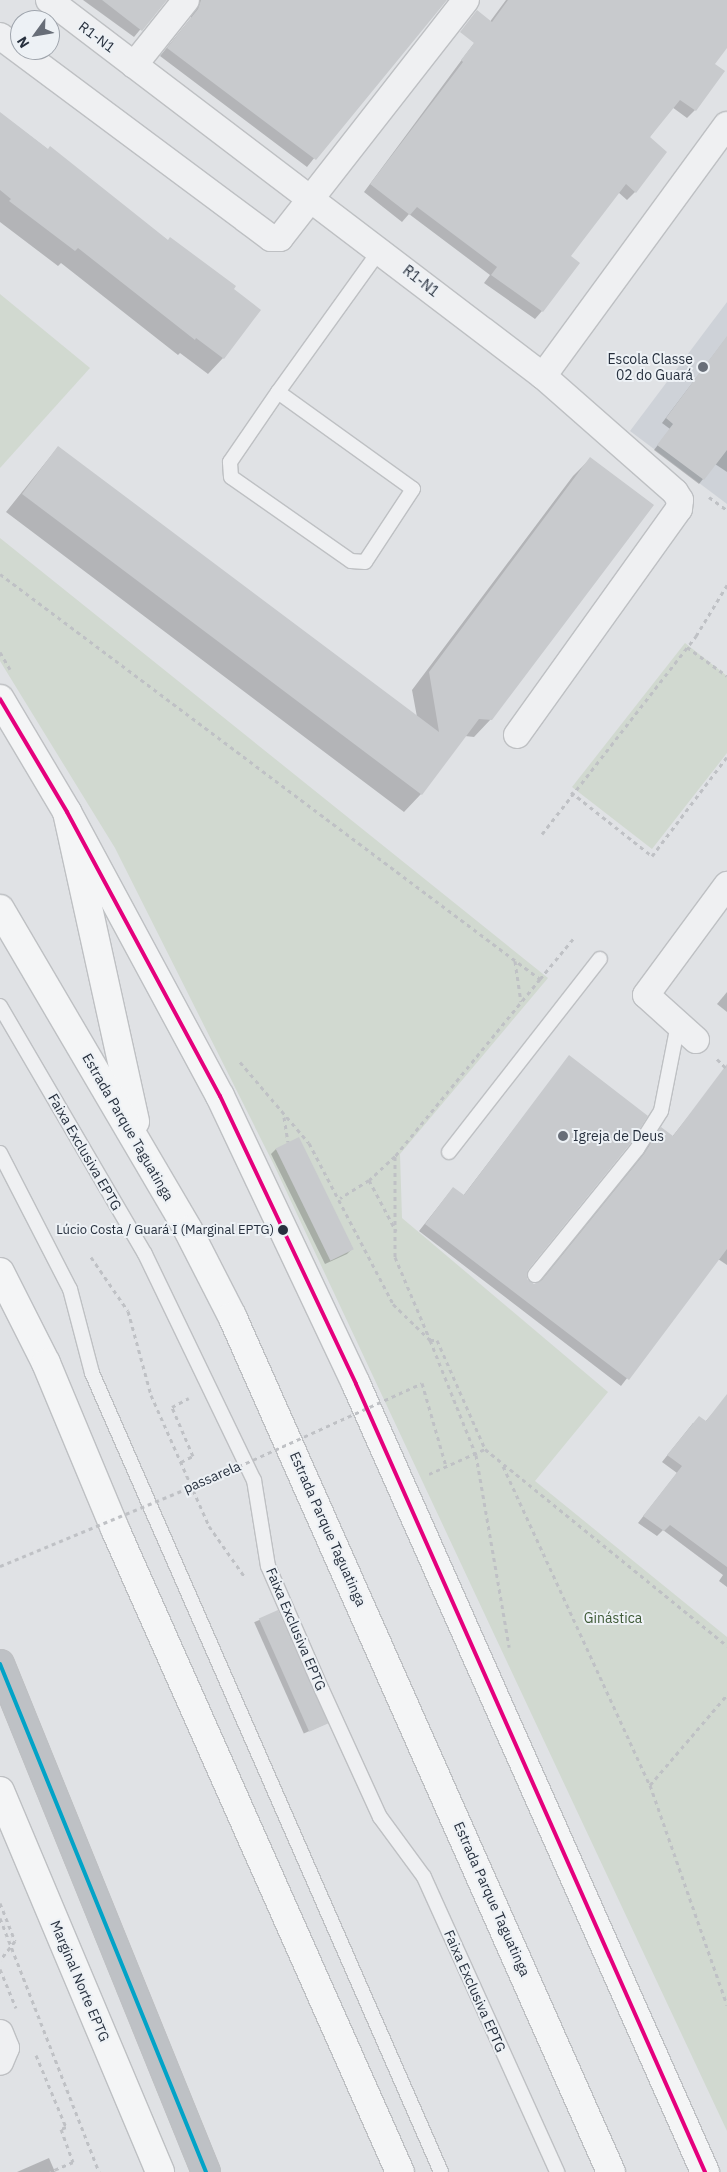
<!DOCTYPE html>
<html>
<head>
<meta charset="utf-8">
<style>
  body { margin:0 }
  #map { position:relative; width:727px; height:2172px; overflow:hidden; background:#e0e2e5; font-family:"IBM Plex Sans",sans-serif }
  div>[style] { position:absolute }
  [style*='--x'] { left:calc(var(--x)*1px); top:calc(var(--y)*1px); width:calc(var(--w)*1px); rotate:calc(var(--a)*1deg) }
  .built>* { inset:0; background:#ced2d8 }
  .green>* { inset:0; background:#d1d9d0 }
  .shadow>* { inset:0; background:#0003; transform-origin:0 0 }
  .building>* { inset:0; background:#c8cacd; transform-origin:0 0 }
  .path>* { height:3px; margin-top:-1.5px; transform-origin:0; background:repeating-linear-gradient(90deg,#bfc1c5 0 4px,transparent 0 8px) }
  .roads { filter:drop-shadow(1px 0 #bec0c3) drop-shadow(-1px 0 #bec0c3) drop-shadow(0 1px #bec0c3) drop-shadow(0 -1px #bec0c3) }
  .lane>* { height:14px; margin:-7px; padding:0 7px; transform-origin:7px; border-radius:7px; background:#eff0f2 }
  .street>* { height:26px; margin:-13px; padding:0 13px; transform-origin:13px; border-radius:13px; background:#eff0f2 }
  .secondary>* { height:28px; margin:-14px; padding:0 14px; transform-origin:14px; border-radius:14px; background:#bec1c5 }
  .primary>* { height:28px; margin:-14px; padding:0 14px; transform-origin:14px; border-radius:14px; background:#f4f5f6 }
  .highway>* { height:28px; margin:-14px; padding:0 14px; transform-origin:14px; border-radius:14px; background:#f4f5f6 }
  .path-bridge>* { height:3px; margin-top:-1.5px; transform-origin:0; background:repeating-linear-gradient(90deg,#bfc1c5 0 4px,transparent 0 8px) }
  .bus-1>* { height:4px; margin:-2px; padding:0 2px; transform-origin:2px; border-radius:2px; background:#e5007d }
  .bus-2>* { height:4px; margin:-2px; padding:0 2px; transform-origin:2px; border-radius:2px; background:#02a3c7 }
  .dots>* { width:14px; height:14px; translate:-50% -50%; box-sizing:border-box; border:2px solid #edf1f5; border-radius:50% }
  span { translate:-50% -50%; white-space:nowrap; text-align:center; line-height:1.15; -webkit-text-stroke:4px #edf1f5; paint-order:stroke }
  .bus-label { font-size:13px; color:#27303e }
  .right { translate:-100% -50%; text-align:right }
  .street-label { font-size:14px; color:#27303e }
  .poi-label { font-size:14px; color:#27303e }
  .left { translate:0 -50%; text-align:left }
  .park-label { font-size:14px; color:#3d5935 }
  .north { position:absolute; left:10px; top:10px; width:50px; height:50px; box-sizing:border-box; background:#edf1f5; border:1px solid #9ea4ac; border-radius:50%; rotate:238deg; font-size:14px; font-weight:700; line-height:20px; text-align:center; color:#27303e }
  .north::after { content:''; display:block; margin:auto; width:18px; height:22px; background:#686e78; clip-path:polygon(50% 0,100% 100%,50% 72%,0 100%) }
</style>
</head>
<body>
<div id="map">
  <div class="built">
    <i style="clip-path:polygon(727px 302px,727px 504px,630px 431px)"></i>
  </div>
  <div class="green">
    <i style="clip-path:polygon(0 294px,90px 368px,0 468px)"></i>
    <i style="clip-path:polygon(0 538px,548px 978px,400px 1154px,402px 1218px,608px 1392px,535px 1481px,727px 1637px,727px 2131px,274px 1165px,115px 848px,0 661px)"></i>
    <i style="clip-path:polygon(685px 643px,727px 676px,727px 753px,652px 849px,572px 787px)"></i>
  </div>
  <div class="shadow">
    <i style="clip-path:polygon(83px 0,165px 0,134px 37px)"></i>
    <i style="clip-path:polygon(191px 0,441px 0,307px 167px,160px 56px,191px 18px)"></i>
    <i style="clip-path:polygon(506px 0,727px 0,727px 46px,714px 64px,695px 110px,687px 118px,672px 107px,649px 138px,635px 192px,627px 200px,618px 192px,569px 256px,542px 311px,535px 319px,484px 283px,490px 275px,409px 214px,402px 222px,364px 192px)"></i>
    <i style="clip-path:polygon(0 113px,233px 290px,223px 358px,208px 374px,180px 353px,178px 355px,61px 263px,58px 266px,0 222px)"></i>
    <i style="clip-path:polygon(727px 337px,727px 472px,715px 464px,699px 484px,654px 450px,670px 429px,662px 423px)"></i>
    <i style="clip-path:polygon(58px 447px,417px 717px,412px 690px,573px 476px,590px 459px,491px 719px,474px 737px,465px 736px,421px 794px,404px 812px,6px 512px)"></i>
    <i style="clip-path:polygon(727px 992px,727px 1012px,717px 1004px)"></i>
    <i style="clip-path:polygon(569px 1057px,525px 1278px,533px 1285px,540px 1282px,661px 1128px,672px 1137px,714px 1084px,727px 1094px,727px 1265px,718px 1259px,621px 1386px,419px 1231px,453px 1188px,463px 1196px)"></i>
    <i style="clip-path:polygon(276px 1149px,352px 1249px,347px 1254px,325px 1264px,271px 1154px)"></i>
    <i style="clip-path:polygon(721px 1404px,727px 1409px,727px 1587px,719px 1581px,723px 1575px,663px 1530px,657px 1536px,638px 1523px,677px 1473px,662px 1462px,693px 1423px,705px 1422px)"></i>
    <i style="left:277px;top:1612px;width:122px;height:25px;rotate:66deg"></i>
    <i style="clip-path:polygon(49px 2158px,55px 2172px,17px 2172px)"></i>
  </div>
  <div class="building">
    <i style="clip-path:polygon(102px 0,167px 0,142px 31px)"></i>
    <i style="clip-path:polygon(201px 0,447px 0,316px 160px,167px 48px,198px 9px)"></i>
    <i style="clip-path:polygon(508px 0,727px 0,727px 48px,715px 64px,725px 71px,696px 111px,680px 100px,650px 137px,667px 152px,636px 193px,626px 184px,571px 256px,580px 263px,543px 312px,491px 275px,497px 267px,417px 207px,410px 215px,370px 184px,463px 62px,461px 60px,474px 43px,460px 32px,477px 10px,492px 22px)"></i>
    <i style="clip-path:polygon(0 112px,48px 149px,50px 146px,168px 240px,170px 237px,236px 286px,234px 289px,261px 310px,224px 359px,196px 338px,195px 340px,78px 248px,75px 251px,9px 201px,11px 199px,0 190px)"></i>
    <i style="clip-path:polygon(727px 336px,727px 450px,704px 480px,657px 445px,673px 424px,666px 418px)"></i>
    <i style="clip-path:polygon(58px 446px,439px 732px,429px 672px,590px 457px,654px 505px,492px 720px,479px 719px,422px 795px,22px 494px)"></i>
    <i style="clip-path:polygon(569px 1055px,648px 1116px,630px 1144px,528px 1270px,527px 1279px,534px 1284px,542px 1280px,644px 1154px,661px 1127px,673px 1136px,727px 1064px,727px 1249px,629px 1380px,425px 1224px,453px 1187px,464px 1195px)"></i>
    <i style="left:299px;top:1137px;width:125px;height:26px;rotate:64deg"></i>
    <i style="clip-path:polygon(727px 1394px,727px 1567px,670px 1525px,664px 1531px,643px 1516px,682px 1466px,667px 1455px,699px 1416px,706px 1421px)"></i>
    <i style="left:278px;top:1610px;width:124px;height:21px;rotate:66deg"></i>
  </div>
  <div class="path">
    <i style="--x:709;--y:497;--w:22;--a:36"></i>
    <i style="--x:0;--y:574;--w:675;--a:36.87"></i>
    <i style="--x:540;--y:979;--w:229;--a:129.3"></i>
    <i style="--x:395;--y:1156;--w:35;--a:137"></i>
    <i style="--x:369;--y:1180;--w:34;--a:148"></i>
    <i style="--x:687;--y:647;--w:49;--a:35.9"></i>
    <i style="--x:0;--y:652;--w:20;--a:60"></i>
    <i style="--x:571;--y:792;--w:103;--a:38.3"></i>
    <i style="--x:652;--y:856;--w:124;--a:-52.9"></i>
    <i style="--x:542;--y:834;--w:251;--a:-52.1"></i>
    <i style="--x:696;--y:636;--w:60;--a:-58.7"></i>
    <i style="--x:515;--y:961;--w:41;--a:81.7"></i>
    <i style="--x:540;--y:979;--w:52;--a:-50.5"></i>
    <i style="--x:717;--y:1059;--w:14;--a:45"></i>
    <i style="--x:240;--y:1062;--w:106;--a:49.6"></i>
    <i style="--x:309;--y:1143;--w:182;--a:62.4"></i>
    <i style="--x:393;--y:1304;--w:52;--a:44.2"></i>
    <i style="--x:430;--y:1340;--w:124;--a:68.2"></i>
    <i style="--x:476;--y:1455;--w:195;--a:80.2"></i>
    <i style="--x:284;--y:1117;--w:25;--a:81"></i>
    <i style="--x:395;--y:1157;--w:100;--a:90"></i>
    <i style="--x:395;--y:1257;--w:90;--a:67.1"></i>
    <i style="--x:430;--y:1340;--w:7;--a:0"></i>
    <i style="--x:437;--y:1340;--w:119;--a:66.2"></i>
    <i style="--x:485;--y:1449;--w:312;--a:39.1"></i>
    <i style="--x:369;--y:1180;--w:58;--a:62.1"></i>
    <i style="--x:91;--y:1257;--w:65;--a:55.6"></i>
    <i style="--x:128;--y:1311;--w:87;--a:74.7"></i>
    <i style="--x:151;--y:1395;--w:143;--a:66.1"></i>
    <i style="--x:209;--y:1526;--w:61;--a:55"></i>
    <i style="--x:422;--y:1383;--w:86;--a:73.9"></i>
    <i style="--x:181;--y:1462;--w:13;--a:-27"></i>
    <i style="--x:193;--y:1456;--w:53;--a:-113.2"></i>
    <i style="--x:172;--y:1407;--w:19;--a:-28"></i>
    <i style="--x:503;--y:1466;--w:351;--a:65.3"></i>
    <i style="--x:650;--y:1785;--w:233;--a:70.7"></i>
    <i style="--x:429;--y:1474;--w:61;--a:-24.1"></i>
    <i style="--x:650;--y:1785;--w:118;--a:-49.5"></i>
    <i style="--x:0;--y:1903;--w:41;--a:68.5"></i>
    <i style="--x:15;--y:1941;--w:24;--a:128"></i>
    <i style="--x:0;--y:1918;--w:273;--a:68.7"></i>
    <i style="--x:0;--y:1969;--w:42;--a:67.7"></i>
    <i style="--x:36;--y:2055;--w:78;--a:67.4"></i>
    <i style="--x:66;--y:2127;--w:5;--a:158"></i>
    <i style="--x:61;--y:2129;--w:35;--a:70"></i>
    <i style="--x:73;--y:2162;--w:25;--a:157"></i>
  </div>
  <div class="roads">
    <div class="lane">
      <i style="--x:278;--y:392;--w:166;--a:35.7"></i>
      <i style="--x:413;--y:489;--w:87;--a:123.3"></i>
      <i style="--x:365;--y:562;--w:14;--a:-176"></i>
      <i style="--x:351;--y:561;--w:146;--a:-145"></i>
      <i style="--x:231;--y:477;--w:15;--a:-94"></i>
      <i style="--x:230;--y:462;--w:85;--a:-55.6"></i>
      <i style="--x:278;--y:392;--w:175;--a:-54.3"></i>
      <i style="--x:0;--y:1006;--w:287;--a:59.7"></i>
      <i style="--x:145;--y:1254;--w:251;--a:64.3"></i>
      <i style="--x:254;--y:1480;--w:87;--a:80.8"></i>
      <i style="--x:268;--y:1566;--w:135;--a:66.5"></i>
      <i style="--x:322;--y:1690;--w:140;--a:65.5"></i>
      <i style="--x:380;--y:1817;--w:74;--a:53.7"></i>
      <i style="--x:424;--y:1877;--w:324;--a:65.7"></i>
      <i style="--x:449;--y:1152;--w:245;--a:-52"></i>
      <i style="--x:0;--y:1153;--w:153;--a:62.8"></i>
      <i style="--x:70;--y:1289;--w:87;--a:75.3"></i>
      <i style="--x:92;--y:1373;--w:872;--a:66.4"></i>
      <i style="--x:535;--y:1275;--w:162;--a:-51"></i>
      <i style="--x:637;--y:1149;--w:45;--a:-57.7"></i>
      <i style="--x:661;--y:1111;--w:89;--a:-78.9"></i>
    </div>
    <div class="street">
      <i style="--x:49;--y:0;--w:621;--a:37.28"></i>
      <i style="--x:543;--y:376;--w:311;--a:-53.8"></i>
      <i style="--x:0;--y:36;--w:338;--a:36.7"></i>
      <i style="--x:271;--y:238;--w:9;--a:0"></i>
      <i style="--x:280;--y:238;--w:302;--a:-52"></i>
      <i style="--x:134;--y:65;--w:83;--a:-51.3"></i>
      <i style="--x:517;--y:735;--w:278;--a:-54.4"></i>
      <i style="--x:679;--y:509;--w:9;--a:-84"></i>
      <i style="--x:680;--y:500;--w:9;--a:-122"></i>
      <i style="--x:675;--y:492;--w:176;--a:-138.7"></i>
      <i style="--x:696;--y:1040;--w:67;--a:-138"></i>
      <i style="--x:646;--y:995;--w:137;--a:-53.6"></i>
      <i style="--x:0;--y:2033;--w:16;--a:68"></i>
      <i style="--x:6;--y:2048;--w:15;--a:113"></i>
    </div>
    <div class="secondary">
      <i style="--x:0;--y:1664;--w:548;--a:67.93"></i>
    </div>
    <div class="primary">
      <i style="--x:0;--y:699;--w:131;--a:59.3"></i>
      <i style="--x:67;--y:812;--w:323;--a:61.7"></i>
      <i style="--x:220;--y:1096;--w:318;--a:64.7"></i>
      <i style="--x:356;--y:1384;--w:862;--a:66.11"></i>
      <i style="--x:0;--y:1791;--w:413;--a:67.2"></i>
    </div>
    <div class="highway">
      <i style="--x:67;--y:812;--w:317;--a:77.6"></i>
      <i style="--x:0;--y:909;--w:372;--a:59.6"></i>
      <i style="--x:188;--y:1230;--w:97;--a:62.9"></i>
      <i style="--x:232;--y:1316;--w:936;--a:66.12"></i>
      <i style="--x:0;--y:1272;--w:102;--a:63.2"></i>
      <i style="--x:46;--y:1363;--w:180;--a:67.4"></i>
      <i style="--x:115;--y:1529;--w:703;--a:66.1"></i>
    </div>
  </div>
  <div class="path-bridge">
    <i style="--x:0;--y:1566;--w:243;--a:-22.5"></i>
    <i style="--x:224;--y:1473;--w:217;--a:-24.4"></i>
  </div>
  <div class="bus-1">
    <i style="--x:0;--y:699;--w:131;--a:59.3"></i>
    <i style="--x:67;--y:812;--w:323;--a:61.7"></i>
    <i style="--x:220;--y:1096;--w:318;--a:64.7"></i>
    <i style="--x:356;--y:1384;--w:862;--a:66.11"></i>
  </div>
  <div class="bus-2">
    <i style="--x:0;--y:1664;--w:548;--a:67.93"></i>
  </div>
  <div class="dots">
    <i style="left:703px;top:367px;background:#686e78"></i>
    <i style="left:563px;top:1136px;background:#686e78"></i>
    <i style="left:283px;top:1230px;background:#27303e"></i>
  </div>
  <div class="bus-label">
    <span class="right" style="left:274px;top:1230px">Lúcio Costa / Guará I (Marginal EPTG)</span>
  </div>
  <div class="street-label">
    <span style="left:97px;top:37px;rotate:37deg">R1-N1</span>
    <span style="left:421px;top:281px;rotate:38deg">R1-N1</span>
    <span style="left:128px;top:1127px;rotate:60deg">Estrada Parque Taguatinga</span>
    <span style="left:85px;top:1152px;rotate:60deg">Faixa Exclusiva EPTG</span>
    <span style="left:212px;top:1477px;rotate:-23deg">passarela</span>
    <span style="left:328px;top:1529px;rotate:66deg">Estrada Parque Taguatinga</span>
    <span style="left:296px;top:1629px;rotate:67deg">Faixa Exclusiva EPTG</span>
    <span style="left:492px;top:1899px;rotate:66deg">Estrada Parque Taguatinga</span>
    <span style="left:80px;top:1981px;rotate:67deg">Marginal Norte EPTG</span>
    <span style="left:475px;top:1991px;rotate:66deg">Faixa Exclusiva EPTG</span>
  </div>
  <div class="poi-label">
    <span class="right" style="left:693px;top:367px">Escola Classe<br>02 do Guará</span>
    <span class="left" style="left:573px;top:1136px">Igreja de Deus</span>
  </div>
  <div class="park-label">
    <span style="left:613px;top:1618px">Ginástica</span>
  </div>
  <div class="north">N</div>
</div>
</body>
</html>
